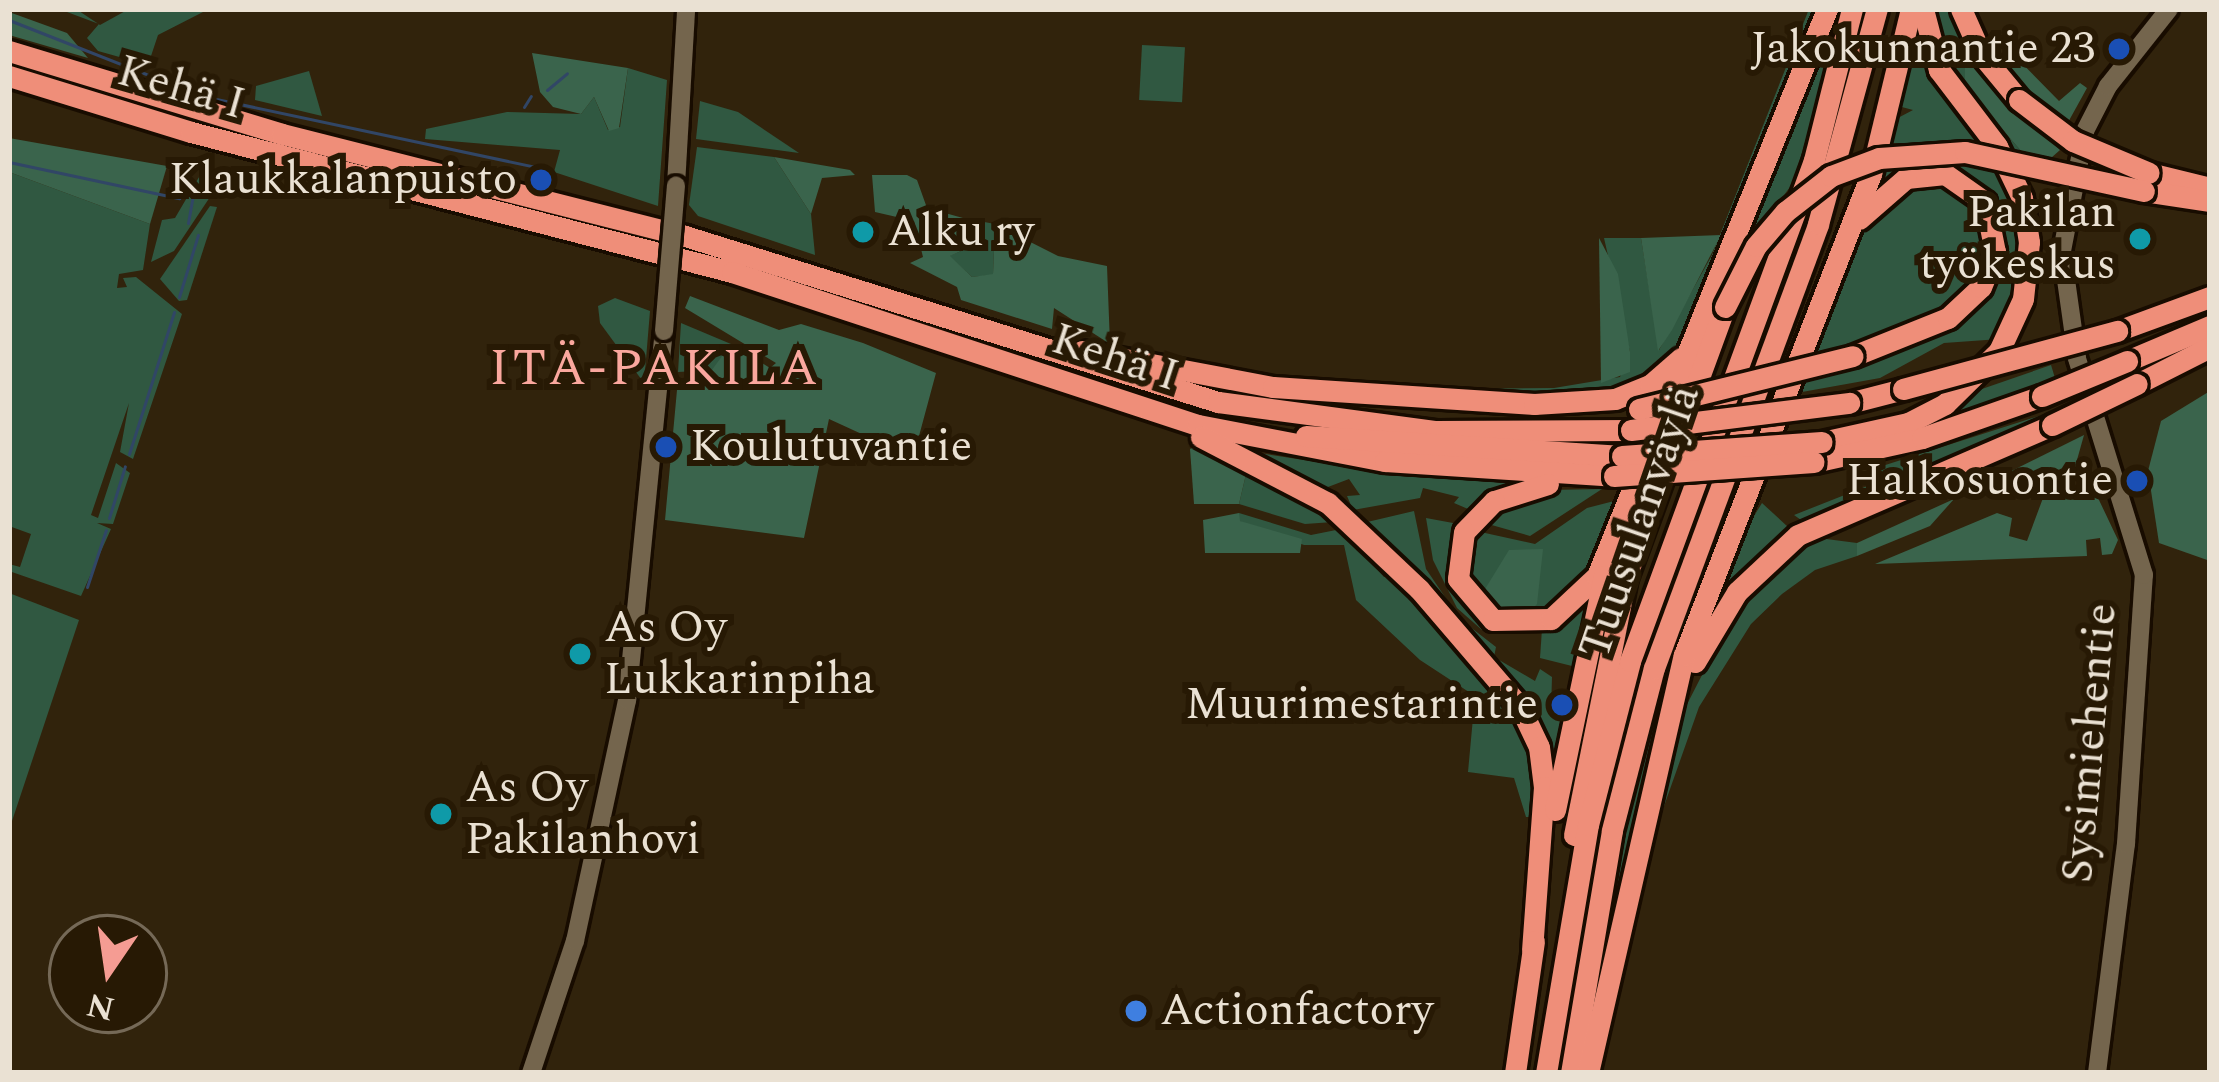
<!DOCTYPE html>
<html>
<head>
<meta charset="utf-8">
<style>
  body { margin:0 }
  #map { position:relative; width:2219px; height:1082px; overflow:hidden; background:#31230c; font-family:Spectral,serif }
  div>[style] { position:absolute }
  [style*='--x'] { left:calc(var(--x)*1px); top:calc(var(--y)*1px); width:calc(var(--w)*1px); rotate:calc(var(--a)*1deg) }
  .green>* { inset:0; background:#305841; transform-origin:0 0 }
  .forest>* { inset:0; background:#3a644c }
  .stream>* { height:3px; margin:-1.5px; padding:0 1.5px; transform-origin:1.5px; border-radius:1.5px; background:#314666 }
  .roads { filter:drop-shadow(3px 0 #180c00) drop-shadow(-3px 0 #180c00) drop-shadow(0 3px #180c00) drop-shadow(0 -3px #180c00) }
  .secondary>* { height:18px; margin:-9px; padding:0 9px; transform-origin:9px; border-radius:9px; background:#74654d }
  .highway>* { height:21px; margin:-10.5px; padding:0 10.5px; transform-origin:10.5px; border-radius:10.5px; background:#ef8e79 }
  .bridges { filter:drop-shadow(3px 0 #180c00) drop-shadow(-3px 0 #180c00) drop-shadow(0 3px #180c00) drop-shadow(0 -3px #180c00) }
  .secondary-bridge>* { height:18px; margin:-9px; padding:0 9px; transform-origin:9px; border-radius:9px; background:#74654d }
  .highway-bridge>* { height:21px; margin:-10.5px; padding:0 10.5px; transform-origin:10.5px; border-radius:10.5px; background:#ef8e79 }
  .dots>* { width:33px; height:33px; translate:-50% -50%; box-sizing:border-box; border:6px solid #271904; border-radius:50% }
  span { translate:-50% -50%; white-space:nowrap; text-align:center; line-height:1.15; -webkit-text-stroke:12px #271904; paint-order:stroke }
  .poi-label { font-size:45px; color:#eae1d3 }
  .right { translate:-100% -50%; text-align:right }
  .left { translate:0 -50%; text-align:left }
  .street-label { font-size:45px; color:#eae1d3 }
  .quarter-label { font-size:51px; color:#faa79e; letter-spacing:3px }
  .frame { position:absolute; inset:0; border:12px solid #eae1d3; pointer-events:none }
  .north { position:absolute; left:48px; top:914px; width:120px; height:120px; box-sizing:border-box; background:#271904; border:3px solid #756957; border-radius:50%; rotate:193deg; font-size:33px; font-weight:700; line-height:48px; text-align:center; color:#eae1d3 }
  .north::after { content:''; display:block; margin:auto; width:42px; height:54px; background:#f59c93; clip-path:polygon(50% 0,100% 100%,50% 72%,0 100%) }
</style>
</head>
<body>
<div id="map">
  <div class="green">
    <i style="clip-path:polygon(59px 9px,76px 9px,100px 25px,129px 9px,203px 12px,158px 35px,148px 65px,98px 51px,87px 38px,99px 24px)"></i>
    <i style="clip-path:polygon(1809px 9px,1821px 9px,1674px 355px,1624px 389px,1576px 398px,1443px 389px,1554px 388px,1620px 377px,1630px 352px,1604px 238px,1641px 238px,1659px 350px,1712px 255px)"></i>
    <i style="clip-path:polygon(1832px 9px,1842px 9px,1838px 31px,1793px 183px,1731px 267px)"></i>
    <i style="clip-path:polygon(1930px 9px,1953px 9px,1978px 64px,1965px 86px,2021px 151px,2010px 149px,1952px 81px)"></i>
    <i style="clip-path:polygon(1917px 14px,1948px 104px,1982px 143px,1888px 143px,1894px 120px,1913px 110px,1898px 106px)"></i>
    <i style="left:1142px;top:45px;width:43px;height:55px;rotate:3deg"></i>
    <i style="clip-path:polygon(628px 68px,667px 80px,658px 206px,554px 172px,560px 150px,425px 139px,426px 129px,507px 112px,581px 114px,594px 97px,608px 130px,620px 127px)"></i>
    <i style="clip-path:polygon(309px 71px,322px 116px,255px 100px,256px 86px)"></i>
    <i style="clip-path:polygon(700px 101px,738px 112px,799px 153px,696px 139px)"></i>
    <i style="clip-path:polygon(697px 147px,774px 157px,811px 214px,815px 255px,698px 216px,689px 205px)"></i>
    <i style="clip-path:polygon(1949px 162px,2005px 172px,2025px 259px,2000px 339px,1944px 343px,1880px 378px,1802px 392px,1805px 378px,1948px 326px,2002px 238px,1997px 210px,1971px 177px,1946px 167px,1874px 190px,1881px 170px)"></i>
    <i style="clip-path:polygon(9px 172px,150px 224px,143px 270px,119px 274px,117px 288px,127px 287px,123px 278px,136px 277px,182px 314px,133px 459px,120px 452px,129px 403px,91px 515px,98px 518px,116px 463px,130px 473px,113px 524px,97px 523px,111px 529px,81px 596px,9px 571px,9px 564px,20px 567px,31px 534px,9px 526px)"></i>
    <i style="clip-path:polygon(202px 172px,220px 176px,218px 185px,174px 251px,151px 262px,162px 220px,175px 218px)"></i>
    <i style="clip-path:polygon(1932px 180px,1973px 197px,1988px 253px,1966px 293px,1926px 323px,1809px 359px,1866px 221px,1896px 192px)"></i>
    <i style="clip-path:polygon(210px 206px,217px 207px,187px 300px,179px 301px,160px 279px)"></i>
    <i style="clip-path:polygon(963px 218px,995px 224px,993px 275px,972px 277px,949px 256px,961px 251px)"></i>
    <i style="clip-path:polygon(615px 298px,650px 311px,644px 383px,600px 323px,598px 306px)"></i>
    <i style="clip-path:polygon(681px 323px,731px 344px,714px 370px,678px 372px)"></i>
    <i style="clip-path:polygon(2051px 365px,2055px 378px,2034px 390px,1901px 434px,1979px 390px)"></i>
    <i style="clip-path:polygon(2061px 409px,1801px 520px,1794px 515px,1875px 483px,1876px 468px)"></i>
    <i style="clip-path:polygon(1259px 453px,1387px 473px,1506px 483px,1468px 509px,1454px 503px,1459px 497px,1423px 488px,1420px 498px,1353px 510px,1347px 496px,1360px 495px,1349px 479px,1320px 490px)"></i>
    <i style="clip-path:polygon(1247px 470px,1289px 492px,1333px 522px,1305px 524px,1239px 504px)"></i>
    <i style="clip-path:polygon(1602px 489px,1530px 536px,1481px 522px,1505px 504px,1550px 490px)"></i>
    <i style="clip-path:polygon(1741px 497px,1664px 704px,1598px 974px,1629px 809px,1672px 657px,1728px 498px)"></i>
    <i style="clip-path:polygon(1695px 499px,1702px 499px,1615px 771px,1556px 1073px,1597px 827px,1639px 664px)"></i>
    <i style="clip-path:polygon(1618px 500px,1591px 568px,1544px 616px,1511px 617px,1468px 583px,1464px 552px,1476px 531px,1535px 544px,1587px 508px)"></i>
    <i style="clip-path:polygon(1762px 503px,1788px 527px,1715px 602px,1730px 555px)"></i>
    <i style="clip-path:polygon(1414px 511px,1426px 569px,1460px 619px,1496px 647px,1494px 657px,1535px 681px,1540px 669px,1552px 677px,1551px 711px,1562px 712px,1553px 788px,1544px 744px,1363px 523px)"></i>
    <i style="clip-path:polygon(1239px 513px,1311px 535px,1341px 529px,1384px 577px,1392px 574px,1500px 692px,1531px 747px,1537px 817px,1526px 817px,1514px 778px,1468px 772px,1475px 696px,1420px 660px,1356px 600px,1344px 545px,1304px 545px,1239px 521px)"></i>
    <i style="clip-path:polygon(1426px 518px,1453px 523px,1450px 574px,1462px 601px,1510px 634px,1482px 630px,1457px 608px,1433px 560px)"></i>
    <i style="clip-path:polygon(1811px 537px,1857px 543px,1857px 556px,1815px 570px,1782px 594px,1751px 624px,1699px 707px,1657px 826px,1596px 1073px,1681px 716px,1742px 597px)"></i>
    <i style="clip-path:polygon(9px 593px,79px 620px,9px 830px)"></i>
    <i style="clip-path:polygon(1593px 593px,1572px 666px,1540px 658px,1542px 629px)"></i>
  </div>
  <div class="forest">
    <i style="clip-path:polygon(9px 12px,67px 33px,88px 58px,9px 35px)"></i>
    <i style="clip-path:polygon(532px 53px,628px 68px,619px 128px,609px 131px,594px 97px,581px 114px,553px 107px,540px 92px)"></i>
    <i style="clip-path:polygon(2012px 53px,2059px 101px,2080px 83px,2087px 88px,2066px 126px,1998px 61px)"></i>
    <i style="clip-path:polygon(1965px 64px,1978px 64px,2060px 150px,2051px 158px,2021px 151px,1965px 86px)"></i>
    <i style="clip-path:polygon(9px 138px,167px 166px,150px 224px,9px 172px)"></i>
    <i style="clip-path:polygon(774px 157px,850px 170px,855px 175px,822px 178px,811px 214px)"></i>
    <i style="clip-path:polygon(872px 175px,907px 175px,917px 180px,927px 208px,963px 218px,961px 251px,950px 256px,972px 277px,993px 274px,995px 224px,1058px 256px,1107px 266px,1110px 344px,1054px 308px,1052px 329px,961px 300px,957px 287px,910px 263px,923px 257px,914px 221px,875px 212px)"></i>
    <i style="clip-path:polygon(1721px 235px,1672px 330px,1658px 351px,1641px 238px)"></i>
    <i style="clip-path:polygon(1599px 238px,1618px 274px,1630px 352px,1630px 372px,1601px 383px)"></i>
    <i style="clip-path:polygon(690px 296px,779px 330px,801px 324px,863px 343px,936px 373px,919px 436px,901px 452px,829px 419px,804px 538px,665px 520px,677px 390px,706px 378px,731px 344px,770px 368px,776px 363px,685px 308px)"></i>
    <i style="clip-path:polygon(2210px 391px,2210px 561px,2159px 543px,2148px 471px,2161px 421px)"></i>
    <i style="clip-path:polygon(2084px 435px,2075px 467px,1997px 495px,1971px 491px)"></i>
    <i style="clip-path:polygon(1198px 444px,1247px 470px,1239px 504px,1194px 504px,1190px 449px)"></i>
    <i style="clip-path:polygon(2090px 481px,2118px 540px,2112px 554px,2102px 555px,2100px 538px,2086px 540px,2087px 556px,1875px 564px,1997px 513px,2012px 518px,2009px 536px,2027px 541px,2043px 498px)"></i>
    <i style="clip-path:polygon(1954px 499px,1930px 526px,1857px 556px,1857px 543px)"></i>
    <i style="clip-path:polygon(1239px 513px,1240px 521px,1302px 539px,1300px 553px,1205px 553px,1203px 520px)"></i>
    <i style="clip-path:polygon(1543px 549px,1537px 604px,1527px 615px,1498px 612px,1482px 594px,1509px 550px)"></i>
  </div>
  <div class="stream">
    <i style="--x:9;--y:20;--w:207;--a:21.5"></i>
    <i style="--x:202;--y:96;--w:342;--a:12"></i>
    <i style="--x:547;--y:90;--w:26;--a:-40"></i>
    <i style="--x:524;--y:107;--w:13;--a:-58"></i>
    <i style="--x:9;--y:162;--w:174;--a:12"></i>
    <i style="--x:179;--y:198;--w:35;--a:-29"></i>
    <i style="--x:188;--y:223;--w:27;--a:-80"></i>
    <i style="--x:179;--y:297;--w:65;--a:-73"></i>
    <i style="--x:129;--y:454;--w:149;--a:-72.4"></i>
    <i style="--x:109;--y:518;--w:54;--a:-72.9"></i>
    <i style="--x:87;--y:587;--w:60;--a:-71.6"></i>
  </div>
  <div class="roads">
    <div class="secondary">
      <i style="--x:676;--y:185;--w:176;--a:-86.7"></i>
      <i style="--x:531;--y:1073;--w:139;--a:-71.6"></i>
      <i style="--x:575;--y:941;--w:247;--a:-77.8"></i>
      <i style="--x:627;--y:700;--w:371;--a:-84.3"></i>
      <i style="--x:2097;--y:1073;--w:231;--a:-82.8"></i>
      <i style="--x:2126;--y:844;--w:270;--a:-86.2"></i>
      <i style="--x:2144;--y:575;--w:227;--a:-107.2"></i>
      <i style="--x:2077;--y:358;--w:108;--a:-98"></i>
      <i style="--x:2062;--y:251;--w:122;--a:-79.1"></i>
      <i style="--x:2085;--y:131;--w:51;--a:-62.9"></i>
      <i style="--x:2108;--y:86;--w:98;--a:-51.6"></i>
    </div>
    <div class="highway">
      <i style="--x:1961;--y:9;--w:49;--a:66"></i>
      <i style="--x:1981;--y:54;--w:60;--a:50.4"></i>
      <i style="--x:9;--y:51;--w:285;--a:16.9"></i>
      <i style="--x:282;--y:134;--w:416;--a:14.2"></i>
      <i style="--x:685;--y:236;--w:558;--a:17.3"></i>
      <i style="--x:1218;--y:402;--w:220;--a:7.6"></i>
      <i style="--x:1436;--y:431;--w:195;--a:-0.3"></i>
      <i style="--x:9;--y:76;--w:190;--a:17.1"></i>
      <i style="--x:191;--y:132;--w:559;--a:14.51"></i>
      <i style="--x:732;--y:272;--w:490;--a:18.2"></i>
      <i style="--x:1198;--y:425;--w:190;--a:10.9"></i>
      <i style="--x:1385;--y:461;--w:229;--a:3.7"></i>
      <i style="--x:2149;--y:173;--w:63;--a:13.8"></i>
      <i style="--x:2144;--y:191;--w:67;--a:8.6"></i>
      <i style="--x:2117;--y:331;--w:99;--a:-20.1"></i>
      <i style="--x:1082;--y:351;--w:194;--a:10.7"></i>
      <i style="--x:1273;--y:387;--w:262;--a:3.7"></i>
      <i style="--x:1534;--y:404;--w:81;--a:-3.5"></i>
      <i style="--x:1615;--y:399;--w:38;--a:-22"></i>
      <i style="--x:1650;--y:385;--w:41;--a:-41.1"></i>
      <i style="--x:1853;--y:356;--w:102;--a:-21.8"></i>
      <i style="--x:1948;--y:318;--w:45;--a:-43.2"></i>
      <i style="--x:1981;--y:287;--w:38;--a:-68"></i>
      <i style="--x:1995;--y:252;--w:51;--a:-101.3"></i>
      <i style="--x:1985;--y:202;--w:49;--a:-145"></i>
      <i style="--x:1945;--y:174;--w:39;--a:174"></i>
      <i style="--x:1906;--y:178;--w:62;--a:138.9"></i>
      <i style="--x:2127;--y:361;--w:90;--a:-22.9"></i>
      <i style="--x:2137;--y:384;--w:82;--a:-26.9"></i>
      <i style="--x:1849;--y:403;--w:56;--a:-14.5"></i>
      <i style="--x:1306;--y:436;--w:317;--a:3.6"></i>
      <i style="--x:1201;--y:437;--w:143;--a:27.5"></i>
      <i style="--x:1328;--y:503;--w:125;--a:43.4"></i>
      <i style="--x:1419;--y:589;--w:155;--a:49.4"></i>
      <i style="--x:1520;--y:707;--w:44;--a:64.6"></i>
      <i style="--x:1539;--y:747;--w:40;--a:82.9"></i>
      <i style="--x:1544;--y:787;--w:163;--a:94.2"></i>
      <i style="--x:1822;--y:442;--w:88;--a:-12.5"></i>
      <i style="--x:1908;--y:423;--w:42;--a:-27.2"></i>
      <i style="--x:1945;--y:404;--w:76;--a:-44.5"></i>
      <i style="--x:1999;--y:351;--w:57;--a:-65.2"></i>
      <i style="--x:2023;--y:299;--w:57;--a:-84"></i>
      <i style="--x:2029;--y:242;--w:45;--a:-99"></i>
      <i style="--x:2022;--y:198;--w:58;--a:-115.7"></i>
      <i style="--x:1997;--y:146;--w:96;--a:-127.3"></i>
      <i style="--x:1939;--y:70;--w:63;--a:-104.7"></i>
      <i style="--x:1814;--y:462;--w:111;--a:-12.5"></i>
      <i style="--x:1922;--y:438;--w:127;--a:-19.3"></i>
      <i style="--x:1548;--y:484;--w:57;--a:162.5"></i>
      <i style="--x:1494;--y:501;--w:43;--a:134.1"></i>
      <i style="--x:1464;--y:532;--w:47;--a:97.3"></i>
      <i style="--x:1458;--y:579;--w:54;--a:49.5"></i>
      <i style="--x:1493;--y:620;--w:58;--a:-1"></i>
      <i style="--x:1551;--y:619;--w:63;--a:-43.1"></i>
      <i style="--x:1597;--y:576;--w:612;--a:-67.92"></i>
      <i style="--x:1695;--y:662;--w:82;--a:-59"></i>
      <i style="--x:1737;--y:592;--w:83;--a:-43.1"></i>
      <i style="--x:1798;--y:535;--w:277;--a:-23.4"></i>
      <i style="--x:1555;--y:810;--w:239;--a:-78.2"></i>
      <i style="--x:1574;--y:835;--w:263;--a:-78.6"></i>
      <i style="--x:1626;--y:577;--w:288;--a:-69.9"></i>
      <i style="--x:1515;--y:1073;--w:133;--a:-81.8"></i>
      <i style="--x:1546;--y:1073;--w:252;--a:-80.4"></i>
      <i style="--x:1588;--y:825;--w:169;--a:-75.6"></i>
      <i style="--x:1630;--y:661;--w:534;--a:-69.83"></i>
      <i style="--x:1814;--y:160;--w:156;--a:-75.9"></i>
      <i style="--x:1571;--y:1073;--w:246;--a:-80.4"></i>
      <i style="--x:1612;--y:830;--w:167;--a:-75.5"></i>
      <i style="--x:1654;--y:668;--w:473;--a:-69.7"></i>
      <i style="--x:1818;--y:224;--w:223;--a:-74.7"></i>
      <i style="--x:1588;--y:1073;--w:429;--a:-77.1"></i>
      <i style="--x:1684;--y:655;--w:516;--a:-68.76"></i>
      <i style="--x:1871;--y:174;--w:170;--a:-76.4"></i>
    </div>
  </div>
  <div class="bridges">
    <div class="secondary-bridge">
      <i style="--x:664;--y:331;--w:146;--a:-85.3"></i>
    </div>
    <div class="highway-bridge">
      <i style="--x:2019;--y:100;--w:68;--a:37.2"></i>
      <i style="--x:2073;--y:141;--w:82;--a:22.8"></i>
      <i style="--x:1725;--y:307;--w:68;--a:-63.1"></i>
      <i style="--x:1756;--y:246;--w:45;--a:-49.5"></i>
      <i style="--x:1785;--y:212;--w:58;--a:-38"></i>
      <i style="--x:1831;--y:176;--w:51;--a:-20.6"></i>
      <i style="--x:1879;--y:158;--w:86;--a:-4"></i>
      <i style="--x:1965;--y:152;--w:183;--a:12.3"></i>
      <i style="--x:1903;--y:389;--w:222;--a:-15.2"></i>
      <i style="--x:2042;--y:396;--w:92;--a:-22.4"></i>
      <i style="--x:1639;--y:409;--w:220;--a:-13.9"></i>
      <i style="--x:2052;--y:425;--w:94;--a:-25.8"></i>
      <i style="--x:1631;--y:430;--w:220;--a:-7.1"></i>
      <i style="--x:1622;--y:456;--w:200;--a:-4"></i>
      <i style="--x:1614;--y:476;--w:200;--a:-4"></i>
    </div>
  </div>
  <div class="dots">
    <i style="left:2119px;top:49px;background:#1a4fb4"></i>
    <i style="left:541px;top:180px;background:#1a4fb4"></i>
    <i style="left:863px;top:232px;background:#0f9aa8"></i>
    <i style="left:2140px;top:239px;background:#0f9aa8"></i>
    <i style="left:666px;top:447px;background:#1a4fb4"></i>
    <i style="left:2137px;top:481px;background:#1a4fb4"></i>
    <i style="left:580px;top:654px;background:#0f9aa8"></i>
    <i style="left:1562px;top:705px;background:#1a4fb4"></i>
    <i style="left:441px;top:814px;background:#0f9aa8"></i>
    <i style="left:1136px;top:1011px;background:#3f7fe0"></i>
  </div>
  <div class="poi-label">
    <span class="right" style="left:2095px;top:49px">Jakokunnantie 23</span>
    <span class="right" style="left:517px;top:180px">Klaukkalanpuisto</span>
    <span class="right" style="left:2116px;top:239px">Pakilan<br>työkeskus</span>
    <span class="left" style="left:887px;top:232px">Alku ry</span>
    <span class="left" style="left:690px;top:447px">Koulutuvantie</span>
    <span class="right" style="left:2113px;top:481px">Halkosuontie</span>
    <span class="left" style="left:604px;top:654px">As Oy<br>Lukkarinpiha</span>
    <span class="right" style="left:1538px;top:705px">Muurimestarintie</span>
    <span class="left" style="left:465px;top:814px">As Oy<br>Pakilanhovi</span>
    <span class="left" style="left:1160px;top:1011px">Actionfactory</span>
  </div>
  <div class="street-label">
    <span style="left:181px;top:88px;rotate:16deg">Kehä I</span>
    <span style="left:1115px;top:358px;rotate:18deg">Kehä I</span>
    <span style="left:1640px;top:522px;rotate:-71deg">Tuusulanväylä</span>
    <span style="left:2090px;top:743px;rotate:-85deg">Sysimiehentie</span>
  </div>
  <div class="quarter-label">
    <span style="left:655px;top:369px">ITÄ-PAKILA</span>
  </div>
  <div class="frame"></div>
  <div class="north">N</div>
</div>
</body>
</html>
